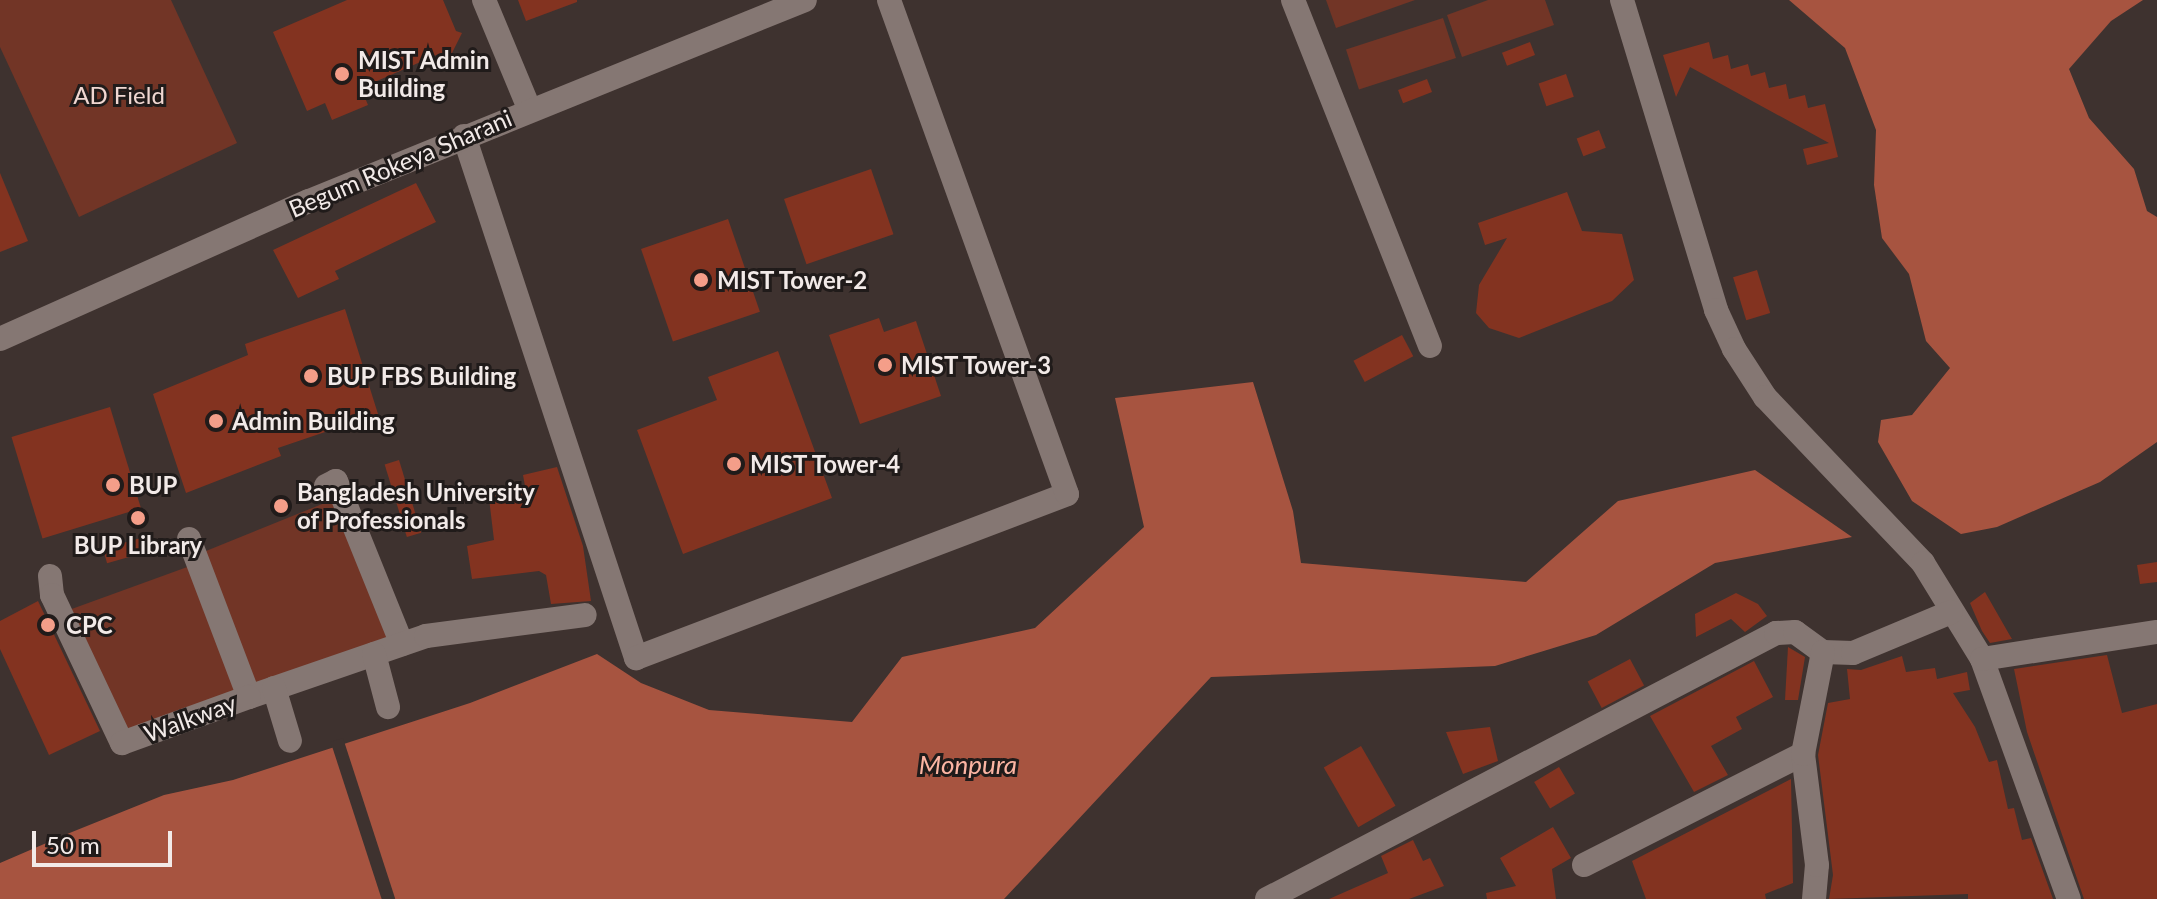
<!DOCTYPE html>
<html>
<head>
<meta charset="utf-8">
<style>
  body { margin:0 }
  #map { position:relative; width:2157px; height:899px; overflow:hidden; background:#3e322f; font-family:Lato,sans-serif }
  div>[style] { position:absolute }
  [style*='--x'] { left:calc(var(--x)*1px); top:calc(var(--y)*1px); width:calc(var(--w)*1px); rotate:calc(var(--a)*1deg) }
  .green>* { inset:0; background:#723526; transform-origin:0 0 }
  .water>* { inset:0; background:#a75440 }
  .pier>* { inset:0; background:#3e322f; transform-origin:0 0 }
  .building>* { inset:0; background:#833320; transform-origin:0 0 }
  .minor>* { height:24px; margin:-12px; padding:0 12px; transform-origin:12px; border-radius:12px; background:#857773 }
  .dots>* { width:22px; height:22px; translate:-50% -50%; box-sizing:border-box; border:4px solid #201b1a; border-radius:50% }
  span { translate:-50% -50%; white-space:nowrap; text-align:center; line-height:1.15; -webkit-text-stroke:6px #201b1a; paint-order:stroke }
  .poi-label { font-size:24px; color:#f2eae8; font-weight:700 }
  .left { translate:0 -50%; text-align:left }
  .park-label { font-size:24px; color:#f0d7d1 }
  .street-label { font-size:24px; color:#f2eae8 }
  .water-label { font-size:26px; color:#fcb5a3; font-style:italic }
  .scale { position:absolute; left:32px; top:831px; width:140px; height:36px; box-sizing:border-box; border:4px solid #f2eae8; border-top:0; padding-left:10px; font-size:24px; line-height:28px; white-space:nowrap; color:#f2eae8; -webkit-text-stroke:6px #201b1a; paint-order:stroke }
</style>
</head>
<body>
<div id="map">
  <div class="green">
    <i style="clip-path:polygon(0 0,171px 0,237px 143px,79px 217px,0 47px)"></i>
    <i style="clip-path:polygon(1326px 0,1415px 0,1336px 28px)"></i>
    <i style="clip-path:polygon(1488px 0,1545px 0,1554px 25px,1462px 57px,1447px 15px)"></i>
    <i style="left:1443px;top:18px;width:42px;height:102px;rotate:72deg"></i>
    <i style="left:337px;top:498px;width:155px;height:148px;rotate:68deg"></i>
    <i style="left:190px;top:566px;width:136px;height:131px;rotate:70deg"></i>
  </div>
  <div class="water">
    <i style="clip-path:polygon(1789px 0,2143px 0,2111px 21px,2069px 69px,2089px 118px,2134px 169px,2147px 211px,2157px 217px,2157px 442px,2100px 482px,1997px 527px,1961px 534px,1912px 501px,1878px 442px,1881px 420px,1912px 415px,1950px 368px,1926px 341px,1909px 274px,1882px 238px,1874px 185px,1876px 130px,1845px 48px)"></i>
    <i style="clip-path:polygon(1253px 382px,1293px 511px,1301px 563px,1526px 582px,1618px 501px,1755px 470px,1852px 537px,1715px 563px,1596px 635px,1495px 666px,1211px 677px,1004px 899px,0 899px,0 863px,72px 832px,164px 795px,233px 780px,470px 703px,597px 654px,641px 683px,709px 710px,852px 722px,902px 657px,1035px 628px,1144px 527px,1115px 398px)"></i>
  </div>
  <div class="pier">
    <i style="left:343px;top:738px;width:169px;height:13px;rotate:72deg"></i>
  </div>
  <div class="building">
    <i style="clip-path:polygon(347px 0,443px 0,456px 31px,462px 33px,450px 57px,441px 53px,361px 88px,368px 105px,332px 120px,325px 103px,307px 111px,273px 32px)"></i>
    <i style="clip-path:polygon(518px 0,577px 0,577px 2px,526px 21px)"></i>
    <i style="left:1530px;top:42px;width:14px;height:30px;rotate:69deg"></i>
    <i style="clip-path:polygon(1709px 42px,1713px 59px,1728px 55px,1731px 69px,1748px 64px,1751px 76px,1765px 72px,1769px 88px,1786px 84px,1789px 99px,1805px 95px,1808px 108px,1825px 104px,1838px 157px,1807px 165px,1803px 149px,1829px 143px,1690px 67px,1676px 97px,1663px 55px)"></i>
    <i style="left:1566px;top:74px;width:24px;height:29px;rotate:71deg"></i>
    <i style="left:1427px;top:79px;width:14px;height:31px;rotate:69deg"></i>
    <i style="left:1599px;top:130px;width:19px;height:24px;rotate:69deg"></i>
    <i style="left:871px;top:169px;width:69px;height:92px;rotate:71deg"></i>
    <i style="clip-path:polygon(0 173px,28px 241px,0 252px)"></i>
    <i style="clip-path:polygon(416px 183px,436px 222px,335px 271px,339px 279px,298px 298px,273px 250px)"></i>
    <i style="clip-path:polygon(1567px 192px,1582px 231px,1622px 234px,1634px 280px,1612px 301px,1519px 338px,1489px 328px,1476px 313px,1479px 285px,1507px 238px,1485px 245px,1478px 223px)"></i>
    <i style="left:728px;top:219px;width:98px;height:92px;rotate:71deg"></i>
    <i style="left:1757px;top:270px;width:45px;height:25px;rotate:73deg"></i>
    <i style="clip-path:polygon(345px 309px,378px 414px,278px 448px,281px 456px,186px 493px,153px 394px,248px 355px,245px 344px)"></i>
    <i style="clip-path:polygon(879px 318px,884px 332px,916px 321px,941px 396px,860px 424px,829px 335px)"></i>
    <i style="left:1402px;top:335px;width:24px;height:55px;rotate:62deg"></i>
    <i style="clip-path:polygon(778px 351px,832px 498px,683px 554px,637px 430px,717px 400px,708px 377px)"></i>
    <i style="left:110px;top:407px;width:106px;height:103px;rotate:73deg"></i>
    <i style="left:399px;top:460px;width:76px;height:15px;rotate:73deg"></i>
    <i style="clip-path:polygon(557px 467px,583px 546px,591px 601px,551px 604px,546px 575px,539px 571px,472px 579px,467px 546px,494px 540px,488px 490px,525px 486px,523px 475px)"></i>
    <i style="left:151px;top:535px;width:15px;height:50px;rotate:74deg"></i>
    <i style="clip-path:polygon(2157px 562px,2157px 582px,2140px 584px,2137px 565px)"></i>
    <i style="clip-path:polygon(1985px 592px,2009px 634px,2012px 639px,1990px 643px,1982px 631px,1970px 603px)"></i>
    <i style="clip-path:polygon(1736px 593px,1758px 604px,1767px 616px,1745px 632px,1731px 619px,1696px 637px,1695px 614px)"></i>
    <i style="clip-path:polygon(38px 601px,100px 731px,49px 755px,0 649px,0 621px)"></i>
    <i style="clip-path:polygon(1788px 647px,1805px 657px,1798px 700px,1785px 700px)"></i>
    <i style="clip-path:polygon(2107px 655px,2122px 713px,2157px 704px,2157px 899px,2084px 899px,2027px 732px,2014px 669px)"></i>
    <i style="clip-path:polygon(1902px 656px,1906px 672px,1935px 668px,1937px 679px,1967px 672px,1970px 690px,1953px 693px,1975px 727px,1989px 762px,1997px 760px,2008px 809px,2014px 808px,2022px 840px,2031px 838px,2053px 899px,1968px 899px,1968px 894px,1829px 899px,1833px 875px,1818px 755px,1828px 703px,1850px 699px,1847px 669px,1861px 670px)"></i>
    <i style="left:1630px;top:659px;width:30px;height:48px;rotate:62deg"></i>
    <i style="clip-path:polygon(1754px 661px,1773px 697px,1736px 717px,1742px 729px,1711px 746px,1728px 775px,1694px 792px,1650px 716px)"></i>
    <i style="clip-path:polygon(1490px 727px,1498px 761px,1463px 774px,1446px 732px)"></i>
    <i style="left:1361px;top:746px;width:69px;height:43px;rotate:60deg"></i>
    <i style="left:1559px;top:767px;width:31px;height:29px;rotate:59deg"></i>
    <i style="clip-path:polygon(1791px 779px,1793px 883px,1765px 894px,1766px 899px,1646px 899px,1632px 861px)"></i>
    <i style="clip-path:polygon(1553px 827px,1571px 858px,1552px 869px,1556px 899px,1487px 899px,1486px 893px,1516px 886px,1500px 858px)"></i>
    <i style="clip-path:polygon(1413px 840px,1423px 861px,1430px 858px,1444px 886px,1409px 899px,1329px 899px,1388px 873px,1381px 856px)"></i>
  </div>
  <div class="minor">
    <i style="--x:484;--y:0;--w:117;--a:67.4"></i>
    <i style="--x:1293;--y:0;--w:372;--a:68.4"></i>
    <i style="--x:1622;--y:0;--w:324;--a:73.1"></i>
    <i style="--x:1716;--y:310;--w:43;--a:65.2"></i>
    <i style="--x:1734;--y:349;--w:57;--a:57.1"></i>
    <i style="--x:1765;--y:397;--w:229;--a:46.4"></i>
    <i style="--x:1923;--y:563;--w:113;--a:58.4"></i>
    <i style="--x:1982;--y:659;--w:255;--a:70.1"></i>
    <i style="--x:464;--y:136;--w:550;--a:71.76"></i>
    <i style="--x:636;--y:658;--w:461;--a:-20.8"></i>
    <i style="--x:1067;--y:494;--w:525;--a:-109.82"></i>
    <i style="--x:0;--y:339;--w:338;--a:-24.1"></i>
    <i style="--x:309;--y:201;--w:535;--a:-22.06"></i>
    <i style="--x:326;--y:486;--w:11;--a:-27"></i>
    <i style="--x:336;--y:481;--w:176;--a:68"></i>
    <i style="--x:189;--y:539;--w:169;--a:69.2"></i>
    <i style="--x:249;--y:697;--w:187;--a:-19"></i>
    <i style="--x:426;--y:636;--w:160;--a:-7.5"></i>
    <i style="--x:50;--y:576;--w:19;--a:84"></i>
    <i style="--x:52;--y:595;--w:164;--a:64.7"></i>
    <i style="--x:122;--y:743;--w:135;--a:-19.9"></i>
    <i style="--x:374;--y:654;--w:55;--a:75.2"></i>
    <i style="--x:1982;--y:659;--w:177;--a:-8.8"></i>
    <i style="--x:274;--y:688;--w:55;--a:73.2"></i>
    <i style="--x:1584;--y:865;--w:246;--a:-26.9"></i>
    <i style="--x:1267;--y:899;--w:574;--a:-27.59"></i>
    <i style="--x:1776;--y:633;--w:19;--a:-3"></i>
    <i style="--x:1795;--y:632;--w:34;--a:36"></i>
    <i style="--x:1823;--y:652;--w:30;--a:2"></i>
    <i style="--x:1853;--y:653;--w:106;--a:-22.7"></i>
    <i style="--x:1814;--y:899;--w:34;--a:-85"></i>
    <i style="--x:1817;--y:865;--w:112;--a:-97.2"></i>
    <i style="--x:1803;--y:754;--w:104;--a:-78.9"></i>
  </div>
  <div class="dots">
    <i style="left:342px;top:74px;background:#f49e89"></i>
    <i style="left:701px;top:280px;background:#f49e89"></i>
    <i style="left:885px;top:365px;background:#f49e89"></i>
    <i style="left:311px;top:376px;background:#f49e89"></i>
    <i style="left:216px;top:421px;background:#f49e89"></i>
    <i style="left:734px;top:464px;background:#f49e89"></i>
    <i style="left:113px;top:485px;background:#f49e89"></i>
    <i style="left:281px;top:506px;background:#f49e89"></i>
    <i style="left:138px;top:518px;background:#f49e89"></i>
    <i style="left:48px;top:625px;background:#f49e89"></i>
  </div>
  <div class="poi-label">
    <span class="left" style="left:358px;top:74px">MIST Admin<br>Building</span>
    <span class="left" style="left:717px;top:280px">MIST Tower-2</span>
    <span class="left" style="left:901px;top:365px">MIST Tower-3</span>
    <span class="left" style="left:327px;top:376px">BUP FBS Building</span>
    <span class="left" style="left:232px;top:421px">Admin Building</span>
    <span class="left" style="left:750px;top:464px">MIST Tower-4</span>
    <span class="left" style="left:129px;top:485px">BUP</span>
    <span class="left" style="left:297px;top:506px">Bangladesh University<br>of Professionals</span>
    <span style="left:138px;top:545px">BUP Library</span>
    <span class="left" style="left:66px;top:625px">CPC</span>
  </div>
  <div class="park-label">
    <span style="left:119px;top:95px">AD Field</span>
  </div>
  <div class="street-label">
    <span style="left:400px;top:163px;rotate:-23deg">Begum Rokeya Sharani</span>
    <span style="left:190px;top:718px;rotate:-20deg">Walkway</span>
  </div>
  <div class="water-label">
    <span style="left:968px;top:765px">Monpura</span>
  </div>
  <div class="scale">50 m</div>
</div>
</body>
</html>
